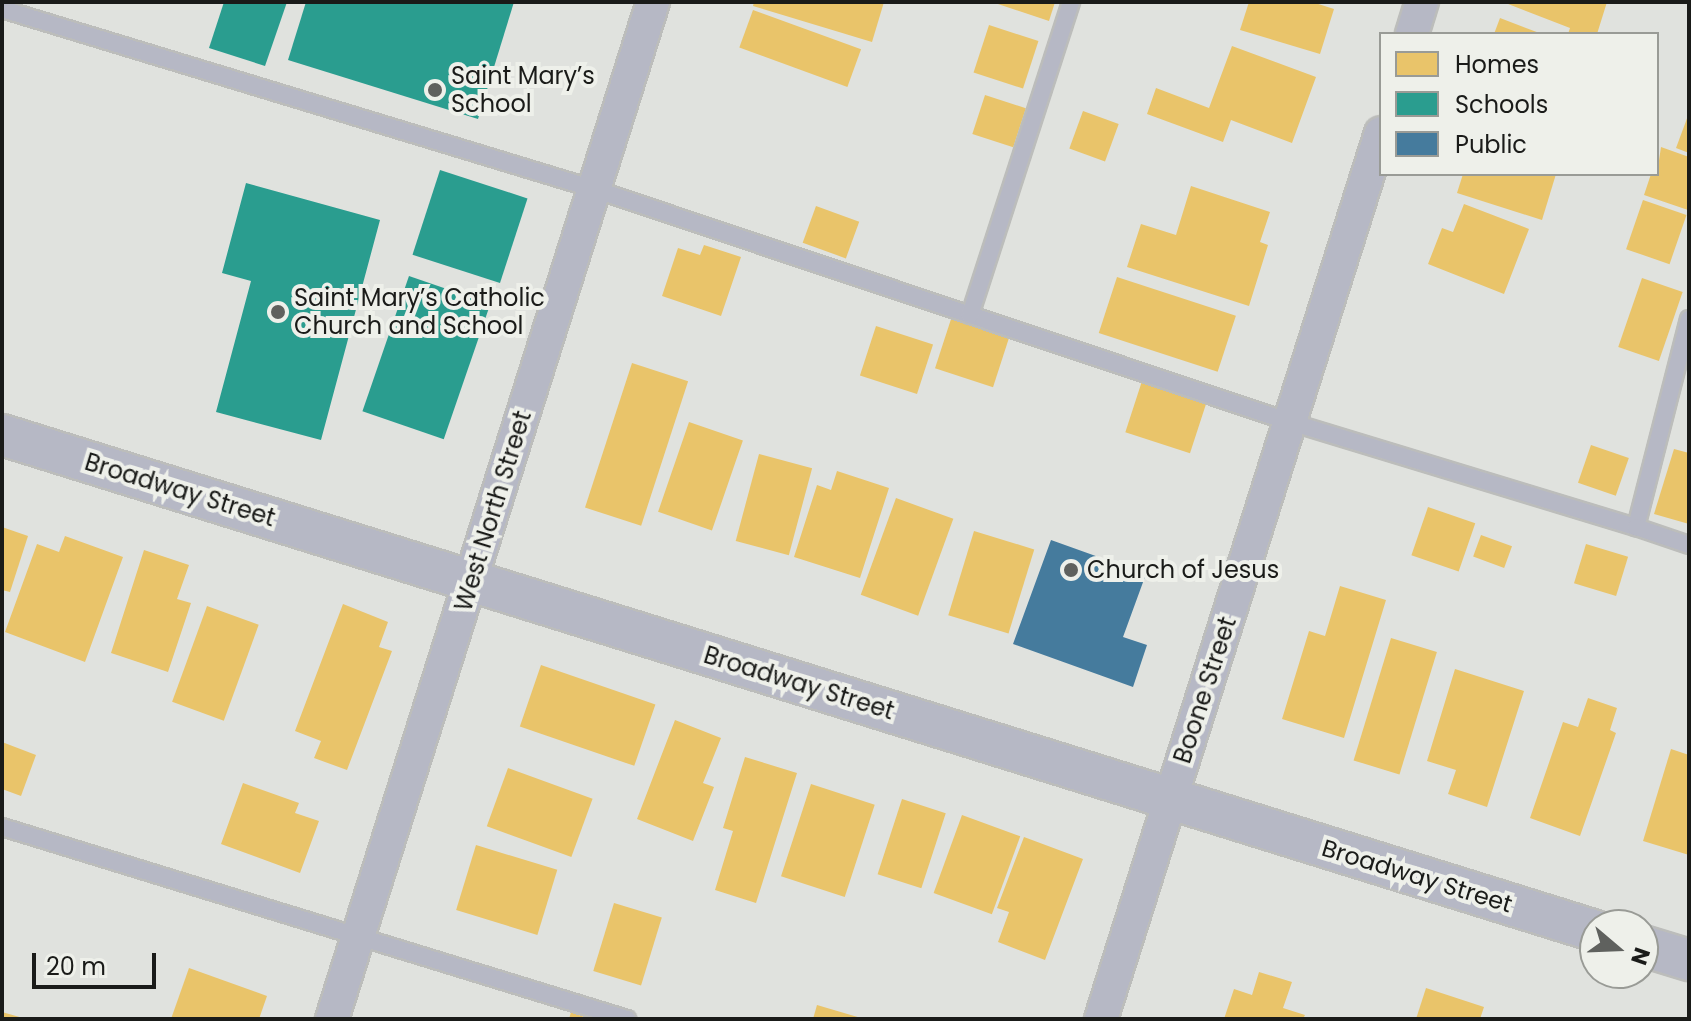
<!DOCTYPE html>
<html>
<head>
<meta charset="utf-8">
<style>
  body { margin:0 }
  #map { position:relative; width:1691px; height:1021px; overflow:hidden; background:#e0e2de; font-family:Poppins,sans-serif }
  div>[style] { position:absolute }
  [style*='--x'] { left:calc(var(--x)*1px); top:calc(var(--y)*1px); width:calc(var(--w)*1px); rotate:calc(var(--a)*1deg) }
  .homes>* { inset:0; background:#e9c46a; transform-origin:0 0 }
  .schools>* { inset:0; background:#2a9d8f; transform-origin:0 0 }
  .public>* { inset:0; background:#457b9d }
  .roads { filter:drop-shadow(2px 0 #bcbdbb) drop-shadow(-2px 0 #bcbdbb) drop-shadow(0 2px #bcbdbb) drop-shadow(0 -2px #bcbdbb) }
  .service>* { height:16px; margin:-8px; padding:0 8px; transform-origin:8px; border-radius:8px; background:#b6b8c5 }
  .minor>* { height:32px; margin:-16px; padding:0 16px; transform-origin:16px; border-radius:16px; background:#b6b8c5 }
  .tertiary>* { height:40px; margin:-20px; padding:0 20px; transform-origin:20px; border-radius:20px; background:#b6b8c5 }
  .dots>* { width:22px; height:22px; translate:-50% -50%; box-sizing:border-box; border:4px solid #eef0ea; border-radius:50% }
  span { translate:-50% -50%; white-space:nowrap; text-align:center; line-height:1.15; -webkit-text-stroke:8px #eef0ea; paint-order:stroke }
  .poi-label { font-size:24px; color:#1a1b19 }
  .left { translate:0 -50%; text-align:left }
  .street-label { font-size:24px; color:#1a1b19 }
  .frame { position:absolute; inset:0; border:4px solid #1a1b19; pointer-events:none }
  .legend { position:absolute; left:1379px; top:32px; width:280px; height:144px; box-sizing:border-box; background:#eef0ea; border:2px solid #999b96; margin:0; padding:10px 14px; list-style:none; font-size:24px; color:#1a1b19 }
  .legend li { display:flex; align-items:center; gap:16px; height:40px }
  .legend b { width:40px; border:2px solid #999b96 }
  .north { position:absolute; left:1579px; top:909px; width:80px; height:80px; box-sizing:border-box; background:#eef0ea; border:2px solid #999b96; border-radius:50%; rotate:109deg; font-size:22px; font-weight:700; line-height:32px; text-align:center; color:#1a1b19 }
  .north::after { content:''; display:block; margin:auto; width:28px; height:36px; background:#5f615e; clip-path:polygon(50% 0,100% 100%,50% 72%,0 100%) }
  .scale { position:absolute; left:32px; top:953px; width:124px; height:36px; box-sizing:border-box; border:4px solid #1a1b19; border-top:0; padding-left:10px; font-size:24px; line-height:28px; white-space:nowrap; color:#1a1b19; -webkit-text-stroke:6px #eef0ea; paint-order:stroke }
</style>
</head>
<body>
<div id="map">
  <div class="homes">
    <i style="clip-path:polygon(754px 2px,884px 2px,872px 42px,753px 6px)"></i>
    <i style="clip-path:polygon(992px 2px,1055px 2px,1049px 21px)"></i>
    <i style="clip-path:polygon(1249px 2px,1312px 2px,1334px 9px,1320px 54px,1240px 30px)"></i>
    <i style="clip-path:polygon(1503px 2px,1607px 2px,1597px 34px,1568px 34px,1570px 28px)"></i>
    <i style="left:753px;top:10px;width:115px;height:40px;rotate:20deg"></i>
    <i style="clip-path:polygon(1500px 18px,1542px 34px,1494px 34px)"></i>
    <i style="left:989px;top:25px;width:52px;height:50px;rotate:18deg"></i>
    <i style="clip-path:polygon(1232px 46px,1316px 77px,1292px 143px,1231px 120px,1223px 142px,1147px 114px,1156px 88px,1209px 108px)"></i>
    <i style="left:985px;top:95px;width:43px;height:41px;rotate:18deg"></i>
    <i style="left:1083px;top:111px;width:38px;height:40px;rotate:20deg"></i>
    <i style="clip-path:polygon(1689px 113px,1689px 153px,1676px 148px)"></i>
    <i style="clip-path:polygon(1661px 147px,1689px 157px,1688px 210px,1644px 195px,1651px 174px,1657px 174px)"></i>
    <i style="clip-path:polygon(1463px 174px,1556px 174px,1542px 220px,1457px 193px)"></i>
    <i style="clip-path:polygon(1191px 186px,1270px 212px,1260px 242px,1268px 245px,1249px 306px,1127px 267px,1141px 224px,1176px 235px)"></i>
    <i style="left:1643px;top:200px;width:46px;height:52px;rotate:19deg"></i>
    <i style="clip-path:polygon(1464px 204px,1529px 229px,1504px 294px,1428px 264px,1442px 228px,1453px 232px)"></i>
    <i style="left:816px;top:206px;width:46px;height:39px;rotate:20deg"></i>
    <i style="clip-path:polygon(704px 245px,741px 257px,721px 316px,662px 296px,678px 248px,700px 255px)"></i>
    <i style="left:1117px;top:277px;width:125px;height:59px;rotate:18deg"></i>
    <i style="left:1642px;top:278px;width:43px;height:73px;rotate:19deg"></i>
    <i style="left:952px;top:316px;width:61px;height:55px;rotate:18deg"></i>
    <i style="left:876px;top:326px;width:60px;height:52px;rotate:18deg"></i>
    <i style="left:632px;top:363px;width:59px;height:152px;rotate:18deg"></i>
    <i style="left:1142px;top:381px;width:68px;height:54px;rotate:18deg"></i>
    <i style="left:689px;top:422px;width:57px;height:95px;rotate:19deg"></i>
    <i style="left:1591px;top:445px;width:40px;height:40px;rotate:19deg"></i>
    <i style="clip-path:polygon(1674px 449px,1689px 453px,1689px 524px,1654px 514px)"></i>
    <i style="left:759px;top:454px;width:55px;height:90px;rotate:15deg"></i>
    <i style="clip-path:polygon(837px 471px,889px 488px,860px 578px,794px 557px,817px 485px,831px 490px)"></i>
    <i style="left:896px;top:498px;width:61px;height:103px;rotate:20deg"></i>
    <i style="left:1428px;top:507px;width:50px;height:51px;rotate:19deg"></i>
    <i style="clip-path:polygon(2px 527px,28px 536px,10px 592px,2px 590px)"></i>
    <i style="left:974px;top:531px;width:63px;height:88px;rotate:17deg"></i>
    <i style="left:1481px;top:535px;width:33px;height:23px;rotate:20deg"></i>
    <i style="clip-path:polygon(65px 536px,123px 557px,85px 662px,5px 632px,37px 544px,59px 552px)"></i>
    <i style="left:1586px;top:544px;width:44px;height:41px;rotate:17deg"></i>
    <i style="clip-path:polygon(144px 550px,189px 565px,177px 599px,191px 603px,168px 672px,111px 653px)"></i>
    <i style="clip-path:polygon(1340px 586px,1386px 600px,1344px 738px,1282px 719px,1309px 631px,1325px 636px)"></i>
    <i style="clip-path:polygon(343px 604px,388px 622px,379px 647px,392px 651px,347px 770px,314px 758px,321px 741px,295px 731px)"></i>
    <i style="left:207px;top:606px;width:55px;height:102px;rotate:20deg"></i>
    <i style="left:1391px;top:638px;width:48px;height:128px;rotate:17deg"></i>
    <i style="left:541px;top:665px;width:121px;height:65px;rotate:19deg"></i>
    <i style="clip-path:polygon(1455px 669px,1524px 691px,1487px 807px,1448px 794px,1456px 770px,1427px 761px)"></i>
    <i style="clip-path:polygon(1588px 698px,1617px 708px,1610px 730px,1616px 733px,1580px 836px,1530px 818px,1563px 722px,1578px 727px)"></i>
    <i style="clip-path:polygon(675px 720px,721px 738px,703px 783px,714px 787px,693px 841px,637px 819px)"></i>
    <i style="clip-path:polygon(2px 742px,36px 755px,21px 796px,2px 789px)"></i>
    <i style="clip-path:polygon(1671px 749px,1689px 755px,1689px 855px,1643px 841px)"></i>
    <i style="clip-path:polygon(745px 757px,797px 773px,756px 903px,715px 890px,733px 831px,723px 828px)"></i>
    <i style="left:508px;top:768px;width:90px;height:62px;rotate:20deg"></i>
    <i style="clip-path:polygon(243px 783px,299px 803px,295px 813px,319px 821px,300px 873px,221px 844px)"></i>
    <i style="left:811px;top:784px;width:67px;height:97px;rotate:18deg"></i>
    <i style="left:902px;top:799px;width:46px;height:79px;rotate:18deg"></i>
    <i style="left:962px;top:815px;width:62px;height:83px;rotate:20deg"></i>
    <i style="clip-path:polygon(1024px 837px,1083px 859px,1045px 960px,998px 942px,1009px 912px,997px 908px)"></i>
    <i style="left:476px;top:845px;width:85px;height:68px;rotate:17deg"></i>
    <i style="left:614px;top:903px;width:50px;height:71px;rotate:17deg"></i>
    <i style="clip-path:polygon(189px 968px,267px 996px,259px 1019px,171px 1019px)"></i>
    <i style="clip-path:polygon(1259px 972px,1292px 982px,1283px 1008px,1305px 1015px,1303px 1019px,1224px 1019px,1234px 989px,1252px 995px)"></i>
    <i style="clip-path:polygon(1426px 988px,1484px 1007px,1480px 1019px,1416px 1019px)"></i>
    <i style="clip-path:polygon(817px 1005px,861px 1018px,861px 1019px,813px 1019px)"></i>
    <i style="clip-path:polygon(2px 1012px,23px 1018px,23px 1019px,2px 1019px)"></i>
    <i style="clip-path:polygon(571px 1012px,590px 1019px,569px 1019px)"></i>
  </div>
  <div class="schools">
    <i style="clip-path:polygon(224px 2px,287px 2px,265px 66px,209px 48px)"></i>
    <i style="clip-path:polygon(306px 2px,514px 2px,478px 119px,288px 60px)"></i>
    <i style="left:440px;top:170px;width:92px;height:89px;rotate:18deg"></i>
    <i style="clip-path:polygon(246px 183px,380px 220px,321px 440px,216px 412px,251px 281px,222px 273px)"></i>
    <i style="left:409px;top:276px;width:86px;height:143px;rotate:19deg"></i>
  </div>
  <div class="public">
    <i style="clip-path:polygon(1051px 540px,1146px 574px,1123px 637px,1147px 645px,1133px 687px,1013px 644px)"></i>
  </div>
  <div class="roads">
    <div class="service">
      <i style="--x:2;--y:9;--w:619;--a:16.91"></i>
      <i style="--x:594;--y:189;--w:734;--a:18.51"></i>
      <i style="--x:1290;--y:422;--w:362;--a:16.9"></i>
      <i style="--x:970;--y:315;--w:329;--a:-72.1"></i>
      <i style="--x:1689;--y:319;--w:215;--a:104.3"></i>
      <i style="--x:1636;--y:527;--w:56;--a:18.8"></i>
      <i style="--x:2;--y:827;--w:654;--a:17.08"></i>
    </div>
    <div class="minor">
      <i style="--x:1412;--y:34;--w:34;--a:-73"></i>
      <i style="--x:332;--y:1019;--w:1066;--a:-72.48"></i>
      <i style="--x:1101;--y:1019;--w:929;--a:-72.46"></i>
    </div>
    <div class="tertiary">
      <i style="--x:2;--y:435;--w:1668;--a:17.29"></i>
      <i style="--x:1643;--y:946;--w:48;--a:16.9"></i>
    </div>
  </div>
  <div class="dots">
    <i style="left:435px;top:90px;background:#5f615e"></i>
    <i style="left:278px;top:312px;background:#5f615e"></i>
    <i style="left:1071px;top:570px;background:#5f615e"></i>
  </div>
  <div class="poi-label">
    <span class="left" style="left:451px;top:90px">Saint Mary’s<br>School</span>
    <span class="left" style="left:294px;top:312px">Saint Mary’s Catholic<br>Church and School</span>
    <span class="left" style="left:1087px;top:570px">Church of Jesus</span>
  </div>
  <div class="street-label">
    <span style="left:180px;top:490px;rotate:17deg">Broadway Street</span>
    <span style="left:493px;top:511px;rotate:-73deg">West North Street</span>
    <span style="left:799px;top:683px;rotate:17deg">Broadway Street</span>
    <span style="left:1205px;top:690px;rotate:-72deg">Boone Street</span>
    <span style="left:1417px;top:876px;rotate:17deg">Broadway Street</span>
  </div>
  <div class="frame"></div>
  <ul class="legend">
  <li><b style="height:22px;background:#e9c46a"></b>Homes</li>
  <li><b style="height:22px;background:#2a9d8f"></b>Schools</li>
  <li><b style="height:22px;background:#457b9d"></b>Public</li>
  </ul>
  <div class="north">N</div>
  <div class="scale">20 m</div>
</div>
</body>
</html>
